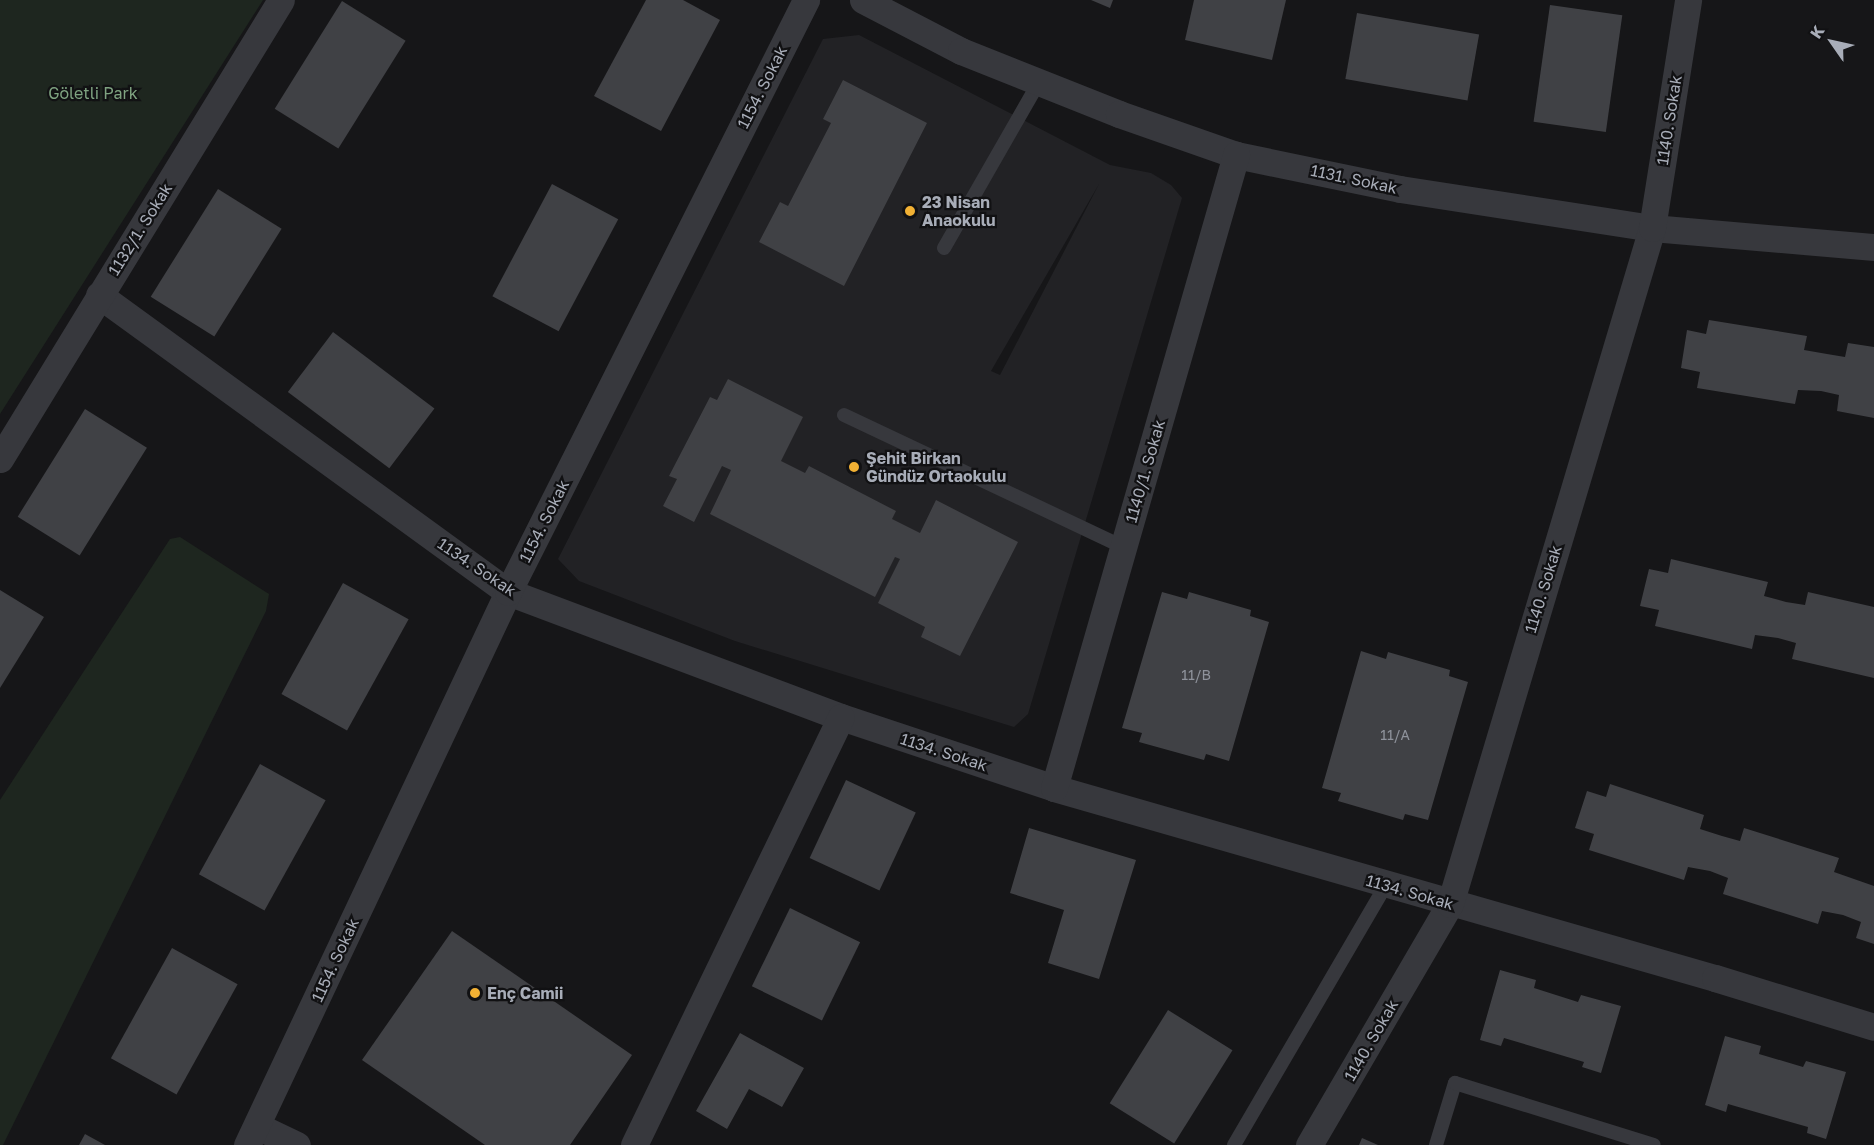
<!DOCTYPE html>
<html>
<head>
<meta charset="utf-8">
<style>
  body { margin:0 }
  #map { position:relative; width:1874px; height:1145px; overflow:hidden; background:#161618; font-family:"Golos Text",sans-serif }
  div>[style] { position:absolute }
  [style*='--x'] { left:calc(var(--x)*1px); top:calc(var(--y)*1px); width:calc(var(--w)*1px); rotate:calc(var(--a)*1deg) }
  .built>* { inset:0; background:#222225 }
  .green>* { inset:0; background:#1e261f }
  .building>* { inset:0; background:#404145; transform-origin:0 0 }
  .service>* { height:14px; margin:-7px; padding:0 7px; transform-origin:7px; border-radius:7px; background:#37383d }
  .minor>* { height:27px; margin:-13.5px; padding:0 13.5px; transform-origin:13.5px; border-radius:13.5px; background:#37383d }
  .dots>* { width:16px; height:16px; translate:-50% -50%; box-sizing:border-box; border:3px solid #111113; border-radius:50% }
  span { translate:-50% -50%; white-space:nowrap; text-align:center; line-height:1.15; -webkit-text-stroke:4.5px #111113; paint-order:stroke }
  .number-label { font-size:14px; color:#8e929b }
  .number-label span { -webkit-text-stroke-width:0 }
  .street-label { font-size:16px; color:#a8adb8 }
  .park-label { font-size:16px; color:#7fa381 }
  .poi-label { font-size:16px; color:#a8adb8; font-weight:700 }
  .left { translate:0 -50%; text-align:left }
  .north { position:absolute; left:1802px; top:12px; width:60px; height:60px; -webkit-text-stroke:4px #111113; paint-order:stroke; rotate:304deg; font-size:16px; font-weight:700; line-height:24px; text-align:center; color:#a8adb8 }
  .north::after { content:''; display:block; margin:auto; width:21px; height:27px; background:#a8adb8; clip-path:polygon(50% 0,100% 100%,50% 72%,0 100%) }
</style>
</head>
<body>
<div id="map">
  <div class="built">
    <i style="clip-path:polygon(evenodd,859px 35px,1110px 165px,1151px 173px,1171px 185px,1182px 198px,1028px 714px,1014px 727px,735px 641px,579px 581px,558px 559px,823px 39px,859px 35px,1099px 184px,1000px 375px,991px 371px,1099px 184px)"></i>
  </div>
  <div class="green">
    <i style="clip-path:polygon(0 0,263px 0,0 414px)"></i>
    <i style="clip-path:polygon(180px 537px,269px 594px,266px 611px,3px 1145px,0 1145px,0 800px,170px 539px)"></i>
  </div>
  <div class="building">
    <i style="clip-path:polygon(646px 0,683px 0,720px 20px,661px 131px,594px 96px)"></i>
    <i style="clip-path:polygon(1091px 0,1113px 0,1110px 8px)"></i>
    <i style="clip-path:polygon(1194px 0,1286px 0,1272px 60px,1185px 40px)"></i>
    <i style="left:342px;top:1px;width:75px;height:127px;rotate:32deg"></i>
    <i style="left:1550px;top:5px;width:73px;height:118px;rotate:8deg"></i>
    <i style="left:1357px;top:13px;width:124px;height:67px;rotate:10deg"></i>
    <i style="clip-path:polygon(843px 80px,927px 123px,844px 286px,759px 242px,780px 202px,788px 206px,831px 123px,823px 119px)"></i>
    <i style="left:552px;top:184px;width:75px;height:127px;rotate:28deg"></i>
    <i style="left:218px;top:189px;width:75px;height:127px;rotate:32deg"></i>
    <i style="clip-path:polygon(1709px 320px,1807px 336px,1804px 350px,1827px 354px,1845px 357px,1848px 343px,1874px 347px,1874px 418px,1837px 411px,1839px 395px,1821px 391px,1798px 390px,1795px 404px,1697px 388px,1700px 372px,1681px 368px,1687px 330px,1706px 334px)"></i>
    <i style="left:333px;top:332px;width:127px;height:75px;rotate:37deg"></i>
    <i style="clip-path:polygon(728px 379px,803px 417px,781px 461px,805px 473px,809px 466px,896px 511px,892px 519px,920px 533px,936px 500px,1018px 542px,960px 656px,921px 637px,925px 627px,878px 603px,900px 559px,895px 557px,875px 597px,710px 514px,731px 470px,722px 466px,694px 522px,663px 506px,677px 479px,669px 476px,710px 397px,717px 400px)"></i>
    <i style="left:85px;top:409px;width:73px;height:127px;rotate:32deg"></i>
    <i style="clip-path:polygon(1671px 559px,1768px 582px,1764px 596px,1786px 602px,1805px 605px,1808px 592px,1874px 607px,1874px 678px,1792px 659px,1796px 643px,1778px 638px,1755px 635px,1752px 649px,1655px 626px,1659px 610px,1640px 606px,1649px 569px,1668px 573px)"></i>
    <i style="left:343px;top:583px;width:75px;height:127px;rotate:29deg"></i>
    <i style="clip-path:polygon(0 590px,44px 617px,0 688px)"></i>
    <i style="clip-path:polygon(1162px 592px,1187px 599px,1189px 592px,1251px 610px,1250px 616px,1269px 622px,1229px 761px,1206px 754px,1204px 760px,1139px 742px,1142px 733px,1122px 728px)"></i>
    <i style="clip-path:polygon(1361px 651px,1386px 659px,1388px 652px,1450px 670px,1449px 676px,1468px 682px,1428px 820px,1405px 814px,1403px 820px,1338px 801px,1341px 793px,1322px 788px)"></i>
    <i style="left:260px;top:764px;width:75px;height:126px;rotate:29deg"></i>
    <i style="left:846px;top:780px;width:77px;height:86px;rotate:25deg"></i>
    <i style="clip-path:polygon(1610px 784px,1704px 815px,1700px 829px,1722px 836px,1740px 841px,1744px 828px,1839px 858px,1834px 872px,1874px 886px,1874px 944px,1856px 938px,1861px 922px,1843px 915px,1822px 911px,1818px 924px,1723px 894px,1728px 878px,1710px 871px,1688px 867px,1684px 880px,1589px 850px,1594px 834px,1575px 828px,1587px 791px,1606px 797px)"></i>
    <i style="clip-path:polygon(1029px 828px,1136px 860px,1099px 979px,1048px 963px,1064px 910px,1010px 893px)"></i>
    <i style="left:790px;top:908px;width:78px;height:87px;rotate:26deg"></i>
    <i style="clip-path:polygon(452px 931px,632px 1055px,570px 1145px,485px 1145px,362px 1060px)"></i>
    <i style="left:172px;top:948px;width:75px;height:126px;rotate:29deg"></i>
    <i style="clip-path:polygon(1500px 970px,1536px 980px,1534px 988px,1578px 1002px,1581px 995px,1621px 1006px,1601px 1073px,1582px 1067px,1584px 1062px,1504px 1038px,1501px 1046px,1480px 1040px)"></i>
    <i style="left:1168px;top:1010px;width:76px;height:110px;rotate:32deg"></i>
    <i style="clip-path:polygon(740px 1033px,804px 1068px,782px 1107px,749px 1089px,727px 1129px,696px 1111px)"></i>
    <i style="clip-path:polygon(1725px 1036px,1761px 1046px,1759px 1054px,1803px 1067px,1806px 1061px,1846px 1072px,1826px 1139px,1807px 1133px,1808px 1127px,1728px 1104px,1726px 1112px,1705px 1105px)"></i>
    <i style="clip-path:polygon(85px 1134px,105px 1145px,79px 1145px)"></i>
    <i style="clip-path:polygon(1362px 1138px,1378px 1145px,1359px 1145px)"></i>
  </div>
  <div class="service">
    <i style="--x:944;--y:248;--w:191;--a:-60.2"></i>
    <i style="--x:844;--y:415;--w:309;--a:25.3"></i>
    <i style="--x:1234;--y:1145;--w:301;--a:-59.7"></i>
    <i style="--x:1436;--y:1145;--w:65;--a:-73"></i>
    <i style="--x:1455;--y:1083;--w:208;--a:17.3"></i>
  </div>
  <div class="minor">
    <i style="--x:863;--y:0;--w:110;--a:27.5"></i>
    <i style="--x:961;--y:51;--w:170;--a:21.7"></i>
    <i style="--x:1119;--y:114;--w:124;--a:19.3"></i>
    <i style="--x:1236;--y:155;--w:167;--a:11.7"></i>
    <i style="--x:1400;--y:189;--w:255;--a:8.8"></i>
    <i style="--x:1652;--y:228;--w:223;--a:4.9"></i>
    <i style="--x:99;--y:295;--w:505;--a:35.99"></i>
    <i style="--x:508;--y:592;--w:356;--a:20.6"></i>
    <i style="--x:841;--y:717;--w:225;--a:18.4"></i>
    <i style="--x:1054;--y:788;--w:688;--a:16.04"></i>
    <i style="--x:1715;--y:978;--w:166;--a:17.1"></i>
    <i style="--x:0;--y:459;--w:538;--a:-58.53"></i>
    <i style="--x:1054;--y:788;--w:659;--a:-73.96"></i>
    <i style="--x:257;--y:1126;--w:44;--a:25.4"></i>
    <i style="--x:247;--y:1145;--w:611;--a:-64.73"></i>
    <i style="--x:508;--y:592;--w:663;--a:-63.28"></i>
    <i style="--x:634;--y:1145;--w:475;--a:-64.2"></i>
    <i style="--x:1309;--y:1145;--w:279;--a:-59.7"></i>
    <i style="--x:1450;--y:904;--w:706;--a:-73.36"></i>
    <i style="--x:1652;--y:228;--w:231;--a:-81"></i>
  </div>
  <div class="dots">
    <i style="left:910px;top:211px;background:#f2b134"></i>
    <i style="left:854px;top:467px;background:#f2b134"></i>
    <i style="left:475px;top:993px;background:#f2b134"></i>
  </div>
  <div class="number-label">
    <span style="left:1196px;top:675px">11/B</span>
    <span style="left:1395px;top:735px">11/A</span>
  </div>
  <div class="street-label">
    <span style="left:762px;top:87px;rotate:-63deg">1154. Sokak</span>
    <span style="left:1669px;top:120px;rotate:-81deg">1140. Sokak</span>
    <span style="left:1354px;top:179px;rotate:12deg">1131. Sokak</span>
    <span style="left:140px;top:229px;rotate:-58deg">1132/1. Sokak</span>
    <span style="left:1145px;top:471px;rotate:-74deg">1140/1. Sokak</span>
    <span style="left:544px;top:521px;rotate:-63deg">1154. Sokak</span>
    <span style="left:477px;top:567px;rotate:34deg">1134. Sokak</span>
    <span style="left:1543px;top:589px;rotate:-73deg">1140. Sokak</span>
    <span style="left:944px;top:752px;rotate:18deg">1134. Sokak</span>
    <span style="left:1410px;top:892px;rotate:16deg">1134. Sokak</span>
    <span style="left:335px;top:960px;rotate:-65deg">1154. Sokak</span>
    <span style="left:1371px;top:1040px;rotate:-60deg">1140. Sokak</span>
  </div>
  <div class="park-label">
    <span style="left:93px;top:93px">Göletli Park</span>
  </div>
  <div class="poi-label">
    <span class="left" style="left:922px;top:211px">23 Nisan<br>Anaokulu</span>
    <span class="left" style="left:866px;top:467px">Şehit Birkan<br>Gündüz Ortaokulu</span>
    <span class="left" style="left:487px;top:993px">Enç Camii</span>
  </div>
  <div class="north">K</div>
</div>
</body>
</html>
